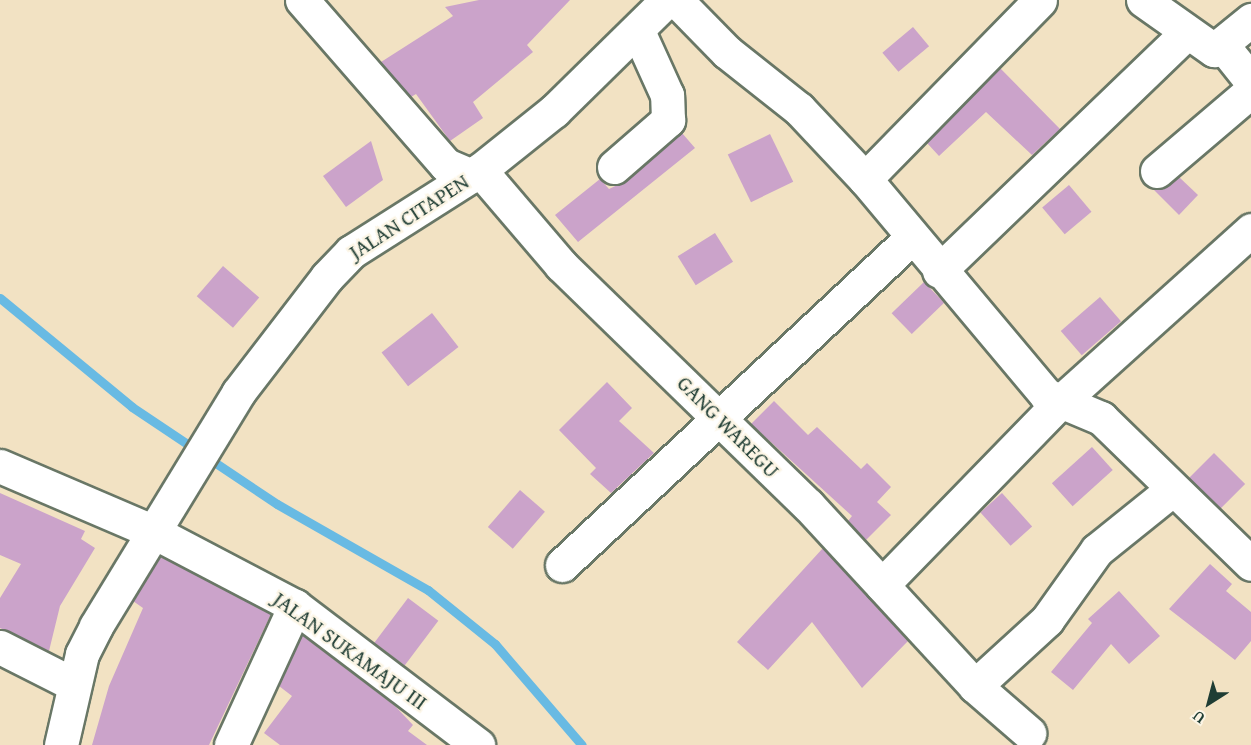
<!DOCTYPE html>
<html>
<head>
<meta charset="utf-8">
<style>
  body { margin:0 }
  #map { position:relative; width:1251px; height:745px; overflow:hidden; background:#f2e2c3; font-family:"Gentium Book Plus",serif }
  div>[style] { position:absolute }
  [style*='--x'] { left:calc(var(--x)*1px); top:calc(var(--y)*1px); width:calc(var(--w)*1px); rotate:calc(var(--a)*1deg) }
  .stream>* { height:9px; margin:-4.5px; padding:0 4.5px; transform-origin:4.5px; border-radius:4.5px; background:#68bae3 }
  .building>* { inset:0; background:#cba3ca; transform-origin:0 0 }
  .roads { filter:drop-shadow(2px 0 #697766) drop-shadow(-2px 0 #697766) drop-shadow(0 2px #697766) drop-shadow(0 -2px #697766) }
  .minor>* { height:33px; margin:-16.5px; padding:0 16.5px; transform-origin:16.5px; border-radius:16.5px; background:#fff }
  span { translate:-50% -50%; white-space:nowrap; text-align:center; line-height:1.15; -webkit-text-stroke:4.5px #fcf5e5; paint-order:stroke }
  .street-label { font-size:21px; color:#1f3d34 }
  .north { position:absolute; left:1179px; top:673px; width:60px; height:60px; -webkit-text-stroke:4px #fcf5e5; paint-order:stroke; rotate:216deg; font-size:16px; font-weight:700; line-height:24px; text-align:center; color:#1f3d34 }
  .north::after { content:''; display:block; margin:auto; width:21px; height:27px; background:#1f3d34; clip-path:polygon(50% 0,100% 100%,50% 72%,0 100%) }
</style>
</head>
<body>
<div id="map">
  <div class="stream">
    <i style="--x:0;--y:298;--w:171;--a:39.5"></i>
    <i style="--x:132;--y:407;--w:174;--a:33.8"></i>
    <i style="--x:277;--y:504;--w:174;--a:29.7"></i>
    <i style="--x:428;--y:590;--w:86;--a:38.9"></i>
    <i style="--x:495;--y:644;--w:133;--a:49.3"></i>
  </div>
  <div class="building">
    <i style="clip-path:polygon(479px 0,570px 0,527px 45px,533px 52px,473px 102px,483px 118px,450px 141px,416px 94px,411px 97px,381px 62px,453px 16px,445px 7px)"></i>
    <i style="left:913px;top:27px;width:25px;height:40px;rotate:50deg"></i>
    <i style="clip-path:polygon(1000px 68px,1060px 129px,1032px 155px,986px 112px,939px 156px,927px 143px)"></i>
    <i style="clip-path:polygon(682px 133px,695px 148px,578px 242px,555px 215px,600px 179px,609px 189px,626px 181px)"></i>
    <i style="left:770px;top:134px;width:53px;height:47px;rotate:64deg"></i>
    <i style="clip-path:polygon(371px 141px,383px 180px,346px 207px,323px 176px)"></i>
    <i style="clip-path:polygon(1179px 177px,1198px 195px,1179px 215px,1153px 189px)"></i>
    <i style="left:1069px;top:185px;width:35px;height:35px;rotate:50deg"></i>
    <i style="left:715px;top:233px;width:34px;height:44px;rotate:58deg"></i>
    <i style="left:223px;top:266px;width:48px;height:40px;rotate:41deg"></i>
    <i style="left:924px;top:282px;width:29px;height:45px;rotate:46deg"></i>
    <i style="left:1100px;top:297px;width:32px;height:52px;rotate:49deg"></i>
    <i style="left:432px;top:313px;width:43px;height:64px;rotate:52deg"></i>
    <i style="clip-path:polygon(607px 382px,632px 408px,619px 421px,654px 453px,611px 493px,590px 474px,596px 468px,559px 430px)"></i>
    <i style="clip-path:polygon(774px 401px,808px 435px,817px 427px,861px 469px,867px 463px,891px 487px,877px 502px,891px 515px,866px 540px,848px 521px,852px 516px,751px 424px)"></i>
    <i style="left:1092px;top:447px;width:31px;height:54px;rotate:48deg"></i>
    <i style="left:1214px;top:453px;width:44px;height:35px;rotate:45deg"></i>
    <i style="left:520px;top:490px;width:33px;height:49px;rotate:41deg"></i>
    <i style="clip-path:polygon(0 493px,85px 531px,81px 539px,95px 548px,60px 606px,49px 651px,0 628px,0 598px,21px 564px,0 555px)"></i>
    <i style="left:1002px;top:493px;width:45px;height:29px;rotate:48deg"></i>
    <i style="clip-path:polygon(823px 548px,908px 641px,862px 688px,812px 622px,768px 670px,737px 642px)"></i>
    <i style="clip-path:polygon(161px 557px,271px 614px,209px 745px,92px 745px,109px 686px,143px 608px,133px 601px)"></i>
    <i style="clip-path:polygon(1210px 564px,1232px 584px,1226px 591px,1251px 612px,1251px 641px,1235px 660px,1169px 609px)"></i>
    <i style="clip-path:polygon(1119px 591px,1160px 636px,1129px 664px,1111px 644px,1073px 690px,1051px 672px,1092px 623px,1088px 619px)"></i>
    <i style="left:408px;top:598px;width:38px;height:56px;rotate:37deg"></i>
    <i style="clip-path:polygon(302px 635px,395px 706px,413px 725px,408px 731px,427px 745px,280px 745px,264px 733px,292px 696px,279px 686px)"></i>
  </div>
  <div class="roads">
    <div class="minor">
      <i style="--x:302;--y:0;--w:219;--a:48.9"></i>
      <i style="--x:446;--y:165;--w:28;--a:23"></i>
      <i style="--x:676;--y:0;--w:73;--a:45.6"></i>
      <i style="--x:727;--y:52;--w:92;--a:38.4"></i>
      <i style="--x:799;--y:109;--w:96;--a:46.7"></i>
      <i style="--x:865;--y:179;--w:282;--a:50"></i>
      <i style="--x:1046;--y:395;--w:60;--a:22.7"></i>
      <i style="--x:1101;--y:418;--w:209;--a:44.2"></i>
      <i style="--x:1143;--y:0;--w:87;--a:35.2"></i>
      <i style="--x:1214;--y:50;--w:48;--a:-39"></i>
      <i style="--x:1223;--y:46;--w:45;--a:51.3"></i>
      <i style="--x:614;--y:167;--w:72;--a:-41"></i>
      <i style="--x:668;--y:120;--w:25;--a:-92"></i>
      <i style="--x:667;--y:95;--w:70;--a:-114.4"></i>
      <i style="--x:480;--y:170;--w:125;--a:49.5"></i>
      <i style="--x:561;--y:265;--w:344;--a:44.2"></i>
      <i style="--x:808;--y:505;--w:246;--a:47.3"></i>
      <i style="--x:975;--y:686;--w:72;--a:41"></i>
      <i style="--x:1157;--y:171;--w:123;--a:-40.4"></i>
      <i style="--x:865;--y:179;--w:250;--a:-45.6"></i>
      <i style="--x:939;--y:271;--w:343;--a:-43.9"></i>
      <i style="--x:0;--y:466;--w:165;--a:23.2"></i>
      <i style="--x:152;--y:531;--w:161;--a:27.7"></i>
      <i style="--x:295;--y:606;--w:230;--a:37.2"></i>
      <i style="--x:562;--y:565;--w:480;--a:-43.1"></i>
      <i style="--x:882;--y:585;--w:252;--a:-45.8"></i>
      <i style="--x:1058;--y:404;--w:260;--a:-42"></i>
      <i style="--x:0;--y:647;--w:82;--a:26.9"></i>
      <i style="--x:975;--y:686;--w:98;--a:-42.5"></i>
      <i style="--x:1047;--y:620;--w:86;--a:-54.5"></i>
      <i style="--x:1097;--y:550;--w:97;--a:-38.8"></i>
      <i style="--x:61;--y:745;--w:93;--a:-77"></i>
      <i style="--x:82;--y:654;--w:31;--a:-63"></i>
      <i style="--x:96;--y:626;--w:273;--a:-58.6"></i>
      <i style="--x:238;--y:393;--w:146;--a:-52.5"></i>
      <i style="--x:327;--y:277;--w:35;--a:-46"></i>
      <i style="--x:351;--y:252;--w:153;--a:-32.4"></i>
      <i style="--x:480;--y:170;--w:95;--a:-38.6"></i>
      <i style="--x:554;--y:111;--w:158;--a:-44.5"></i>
      <i style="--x:231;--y:745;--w:153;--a:-65.3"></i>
    </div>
  </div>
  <div class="street-label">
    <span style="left:409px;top:217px;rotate:-33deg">JALAN CITAPEN</span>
    <span style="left:728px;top:427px;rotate:45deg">GANG WAREGU</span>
    <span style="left:350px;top:651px;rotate:36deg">JALAN SUKAMAJU III</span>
  </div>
  <div class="north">U</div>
</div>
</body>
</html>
